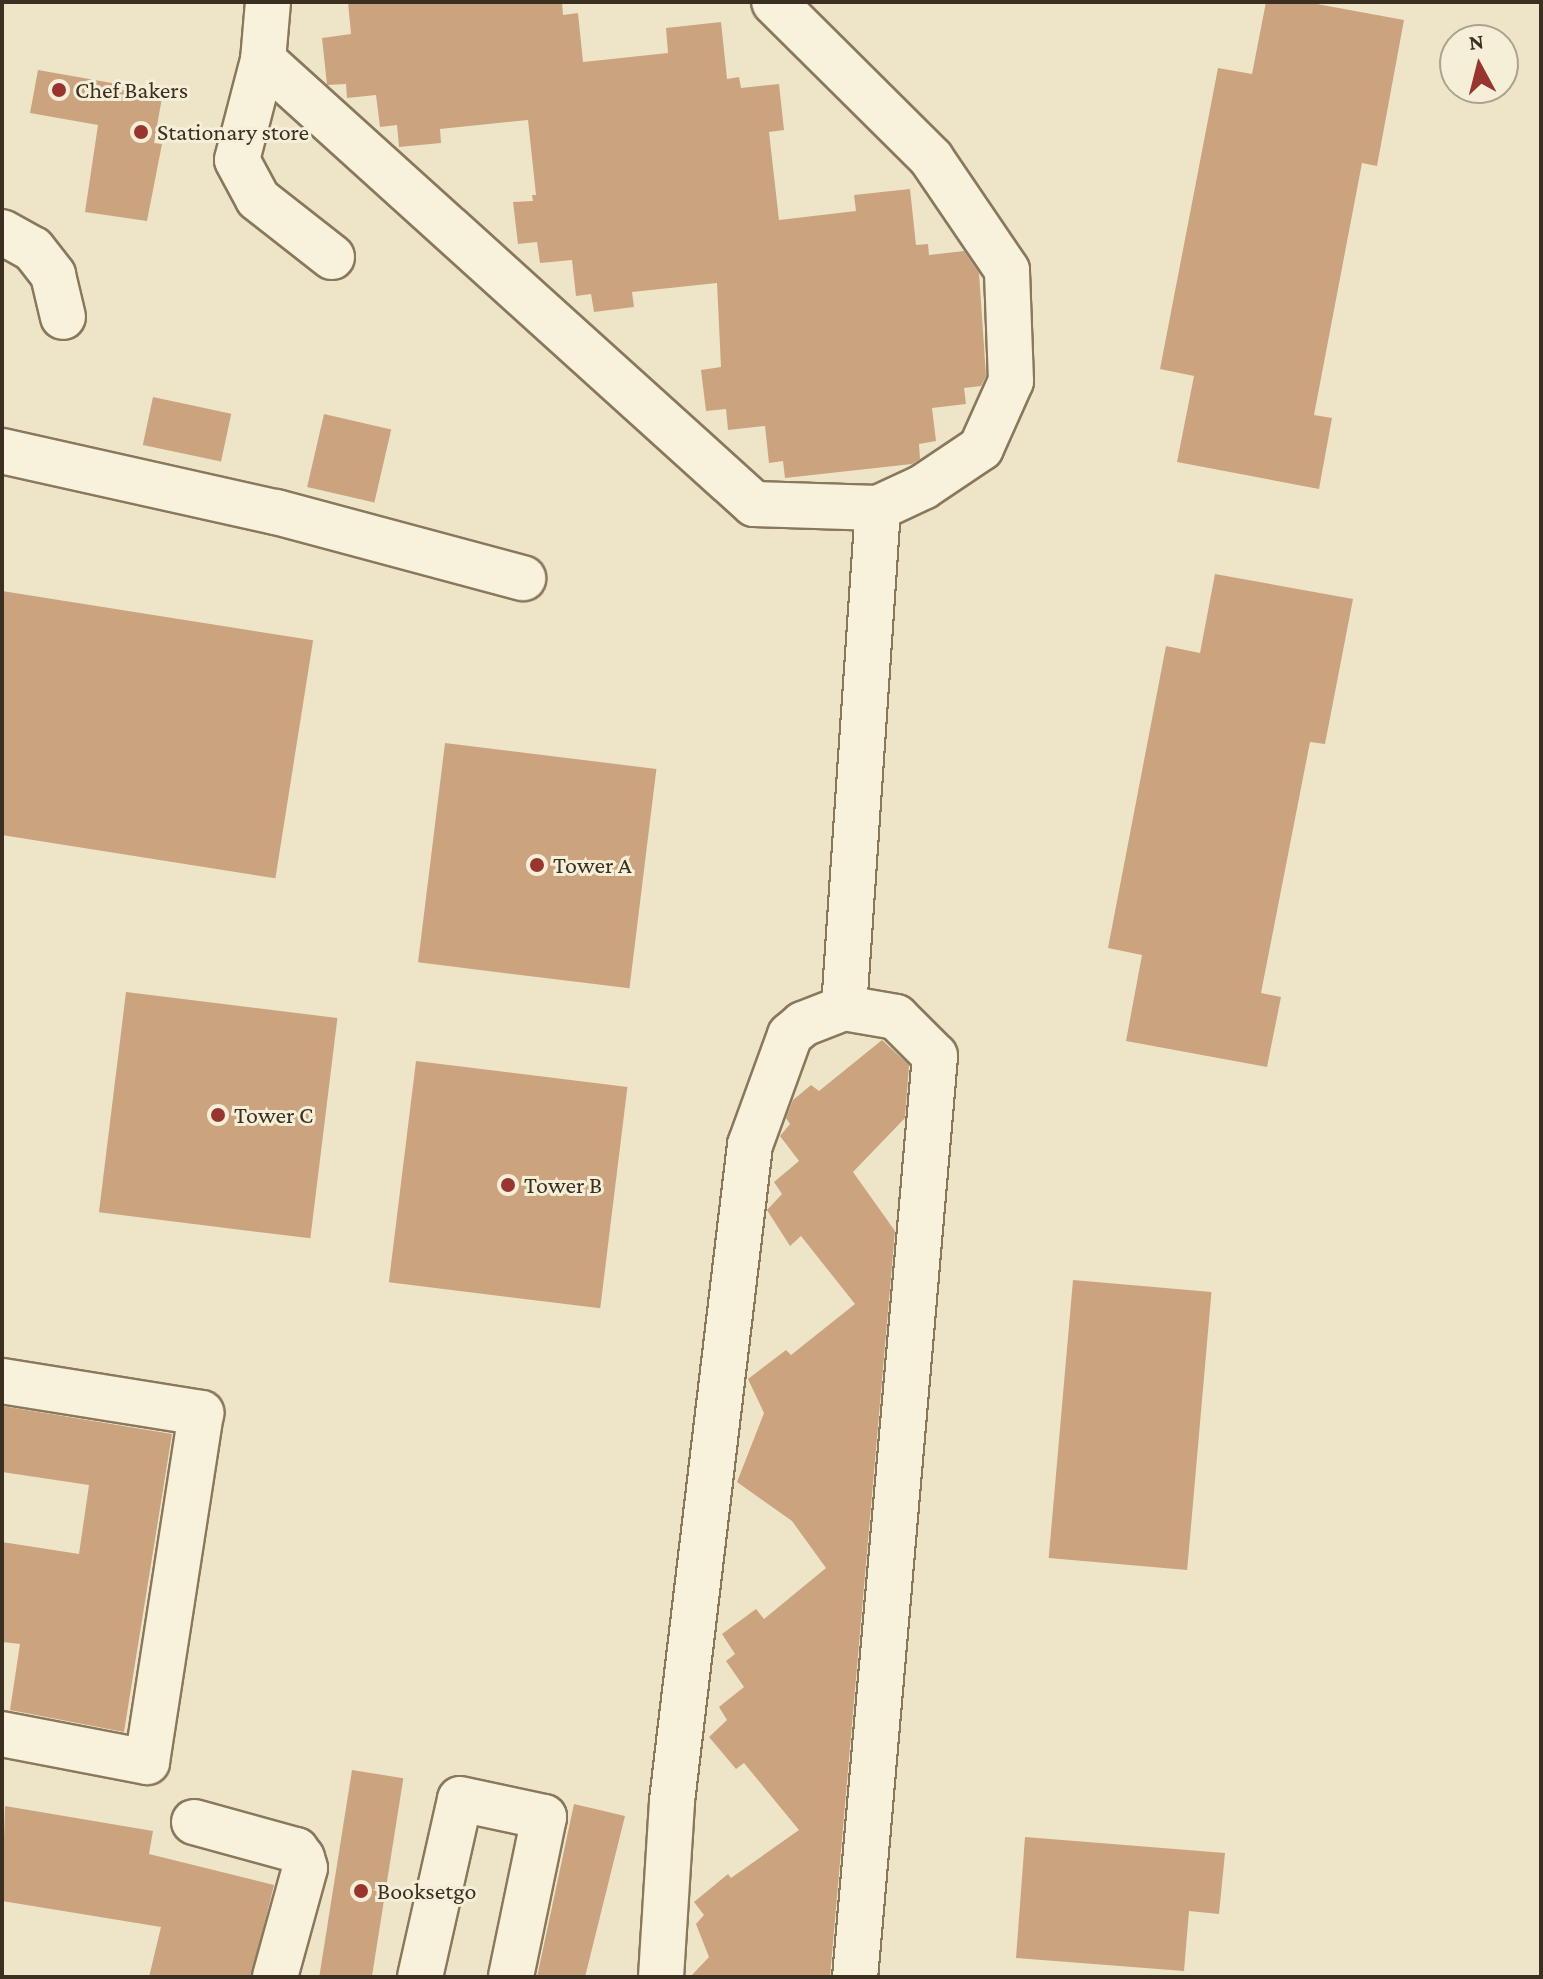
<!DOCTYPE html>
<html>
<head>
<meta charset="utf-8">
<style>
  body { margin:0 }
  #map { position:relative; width:1543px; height:1979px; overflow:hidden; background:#eee5c8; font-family:"Crimson Pro",serif }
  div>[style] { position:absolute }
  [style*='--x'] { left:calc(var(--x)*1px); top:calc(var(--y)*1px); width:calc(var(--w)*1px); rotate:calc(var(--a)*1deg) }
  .building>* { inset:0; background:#cba47f; transform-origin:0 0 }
  .roads { filter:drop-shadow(2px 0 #8a785d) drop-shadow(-2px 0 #8a785d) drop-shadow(0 2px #8a785d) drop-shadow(0 -2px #8a785d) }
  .minor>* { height:44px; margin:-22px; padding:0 22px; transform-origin:22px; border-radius:22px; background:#f8f2dc }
  .dots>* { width:22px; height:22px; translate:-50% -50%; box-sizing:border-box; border:4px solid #f5efd8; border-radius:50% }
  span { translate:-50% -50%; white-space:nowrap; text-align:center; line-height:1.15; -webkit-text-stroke:6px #f5efd8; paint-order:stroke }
  .poi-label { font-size:24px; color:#3b2f21 }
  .left { translate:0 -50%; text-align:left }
  .frame { position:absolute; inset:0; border:4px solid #3b2f21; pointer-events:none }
  .north { position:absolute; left:1439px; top:24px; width:80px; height:80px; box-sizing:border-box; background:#f5efd8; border:2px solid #aba28f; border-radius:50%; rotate:353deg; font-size:22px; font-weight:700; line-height:32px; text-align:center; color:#3b2f21 }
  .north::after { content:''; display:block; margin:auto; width:28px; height:36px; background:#98352e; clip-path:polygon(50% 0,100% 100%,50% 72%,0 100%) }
</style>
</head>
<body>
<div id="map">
  <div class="building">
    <i style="clip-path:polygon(348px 2px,562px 2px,563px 15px,578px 13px,583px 62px,668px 53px,666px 28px,721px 22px,727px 79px,739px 77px,741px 88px,779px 84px,784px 130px,769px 132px,779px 220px,856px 211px,854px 195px,910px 189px,916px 245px,928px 244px,929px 255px,964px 251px,979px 273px,986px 376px,981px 386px,964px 388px,966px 404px,932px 408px,936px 441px,919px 444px,920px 459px,912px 464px,785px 478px,783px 461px,769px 463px,765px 426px,728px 430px,726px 409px,706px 411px,701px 370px,721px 367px,717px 283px,632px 292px,634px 307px,594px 312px,591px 294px,576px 296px,572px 260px,540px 263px,537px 242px,518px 244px,513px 202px,533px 201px,532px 195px,536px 195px,528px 120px,440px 129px,441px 143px,399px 147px,397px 125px,380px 127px,376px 95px,347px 98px,346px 84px,327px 85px,322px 38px,351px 34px)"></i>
    <i style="clip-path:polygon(1266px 2px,1306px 2px,1404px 20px,1377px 166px,1362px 163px,1314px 415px,1332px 418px,1319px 489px,1177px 462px,1194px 376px,1160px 369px,1218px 68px,1252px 74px)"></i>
    <i style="clip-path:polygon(38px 70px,163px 92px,154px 143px,162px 144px,147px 221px,85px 212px,98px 125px,30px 113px)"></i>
    <i style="left:153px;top:397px;width:80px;height:49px;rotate:12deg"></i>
    <i style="left:324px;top:414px;width:69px;height:75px;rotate:13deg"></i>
    <i style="clip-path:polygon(1215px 574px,1353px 599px,1325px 744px,1310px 742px,1261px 993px,1281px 997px,1267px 1067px,1126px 1041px,1142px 955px,1108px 948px,1166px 646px,1200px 653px)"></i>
    <i style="left:2px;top:591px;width:315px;height:241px;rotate:9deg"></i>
    <i style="left:445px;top:743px;width:213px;height:221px;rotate:7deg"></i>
    <i style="left:126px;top:992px;width:213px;height:222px;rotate:7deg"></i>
    <i style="clip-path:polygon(882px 1040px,909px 1065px,905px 1118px,853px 1172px,895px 1231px,830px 1977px,690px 1977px,709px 1957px,696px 1924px,704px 1915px,694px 1902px,728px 1874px,731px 1878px,799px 1830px,744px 1763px,736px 1769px,709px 1737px,727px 1720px,719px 1707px,744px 1687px,726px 1661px,735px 1654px,722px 1634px,756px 1609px,764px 1619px,826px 1568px,792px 1521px,737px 1482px,764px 1413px,748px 1379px,786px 1350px,791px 1355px,855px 1304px,801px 1236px,790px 1246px,767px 1210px,782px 1194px,774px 1182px,799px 1161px,780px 1136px,790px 1124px,786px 1118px,793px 1100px,811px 1085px,819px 1091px)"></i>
    <i style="left:416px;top:1061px;width:213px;height:223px;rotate:7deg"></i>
    <i style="left:1073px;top:1280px;width:139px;height:279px;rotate:5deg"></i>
    <i style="clip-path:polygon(2px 1406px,172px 1434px,124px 1732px,10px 1710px,20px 1644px,2px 1642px,2px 1542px,79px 1554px,89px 1485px,2px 1472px)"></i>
    <i style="left:352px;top:1770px;width:52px;height:209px;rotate:9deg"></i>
    <i style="clip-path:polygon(574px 1804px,625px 1816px,585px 1977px,537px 1977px)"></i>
    <i style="clip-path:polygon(5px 1806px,153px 1831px,149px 1854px,274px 1885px,251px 1977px,149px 1977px,161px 1927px,2px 1901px)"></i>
    <i style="clip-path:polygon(1025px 1837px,1225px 1853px,1219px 1914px,1189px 1911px,1184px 1971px,1016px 1958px)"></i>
  </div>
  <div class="roads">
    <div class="minor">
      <i style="--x:268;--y:2;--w:58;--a:94.9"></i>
      <i style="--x:263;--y:60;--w:662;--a:42.12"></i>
      <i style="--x:754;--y:504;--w:124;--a:1.8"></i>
      <i style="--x:878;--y:508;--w:50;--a:-25"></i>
      <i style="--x:923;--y:487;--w:70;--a:-33.9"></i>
      <i style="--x:981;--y:448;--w:73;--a:-65.9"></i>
      <i style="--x:1011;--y:381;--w:111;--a:-92.1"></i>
      <i style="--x:1007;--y:270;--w:135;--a:-124.2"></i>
      <i style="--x:931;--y:158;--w:221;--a:-135.2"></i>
      <i style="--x:263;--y:60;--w:103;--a:104.6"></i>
      <i style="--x:237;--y:160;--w:44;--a:61.7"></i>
      <i style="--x:258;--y:199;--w:94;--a:38.1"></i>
      <i style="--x:2;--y:232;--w:35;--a:29"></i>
      <i style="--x:33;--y:249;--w:33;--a:52"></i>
      <i style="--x:53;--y:275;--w:43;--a:76.6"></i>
      <i style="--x:2;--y:451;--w:281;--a:12.6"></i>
      <i style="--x:276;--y:512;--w:256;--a:15"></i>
      <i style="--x:844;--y:1008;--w:501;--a:-86.11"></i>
      <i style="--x:2;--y:1381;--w:202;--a:9.1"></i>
      <i style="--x:201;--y:1413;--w:353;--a:98.8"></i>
      <i style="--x:147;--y:1762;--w:148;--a:-169.1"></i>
      <i style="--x:194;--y:1822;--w:106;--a:15.4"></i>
      <i style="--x:296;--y:1850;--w:10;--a:53"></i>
      <i style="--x:302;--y:1858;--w:10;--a:73"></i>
      <i style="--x:305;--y:1868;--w:113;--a:105.4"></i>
      <i style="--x:420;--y:1977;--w:182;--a:-77.3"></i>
      <i style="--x:460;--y:1799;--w:86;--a:12.1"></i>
      <i style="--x:544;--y:1817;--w:163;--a:101.7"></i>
      <i style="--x:661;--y:1977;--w:176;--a:-86.4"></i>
      <i style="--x:672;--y:1801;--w:661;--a:-83.22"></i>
      <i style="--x:750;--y:1145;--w:117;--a:-70"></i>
      <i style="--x:790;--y:1035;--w:17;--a:-40"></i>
      <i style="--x:803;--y:1024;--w:44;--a:-21.3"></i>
      <i style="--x:844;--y:1008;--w:53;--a:9.8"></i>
      <i style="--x:896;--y:1017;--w:55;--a:45"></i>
      <i style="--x:935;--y:1056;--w:924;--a:94.96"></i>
    </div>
  </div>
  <div class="dots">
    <i style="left:59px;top:90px;background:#98352e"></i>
    <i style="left:141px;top:132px;background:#98352e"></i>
    <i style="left:537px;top:865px;background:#98352e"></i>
    <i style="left:218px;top:1115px;background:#98352e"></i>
    <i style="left:508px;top:1185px;background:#98352e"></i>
    <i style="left:361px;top:1891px;background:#98352e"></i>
  </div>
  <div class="poi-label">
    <span class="left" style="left:75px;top:90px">Chef Bakers</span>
    <span class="left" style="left:157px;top:132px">Stationary store</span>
    <span class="left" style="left:553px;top:865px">Tower A</span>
    <span class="left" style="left:234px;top:1115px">Tower C</span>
    <span class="left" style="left:524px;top:1185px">Tower B</span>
    <span class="left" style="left:377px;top:1891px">Booksetgo</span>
  </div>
  <div class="frame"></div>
  <div class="north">N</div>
</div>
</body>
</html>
